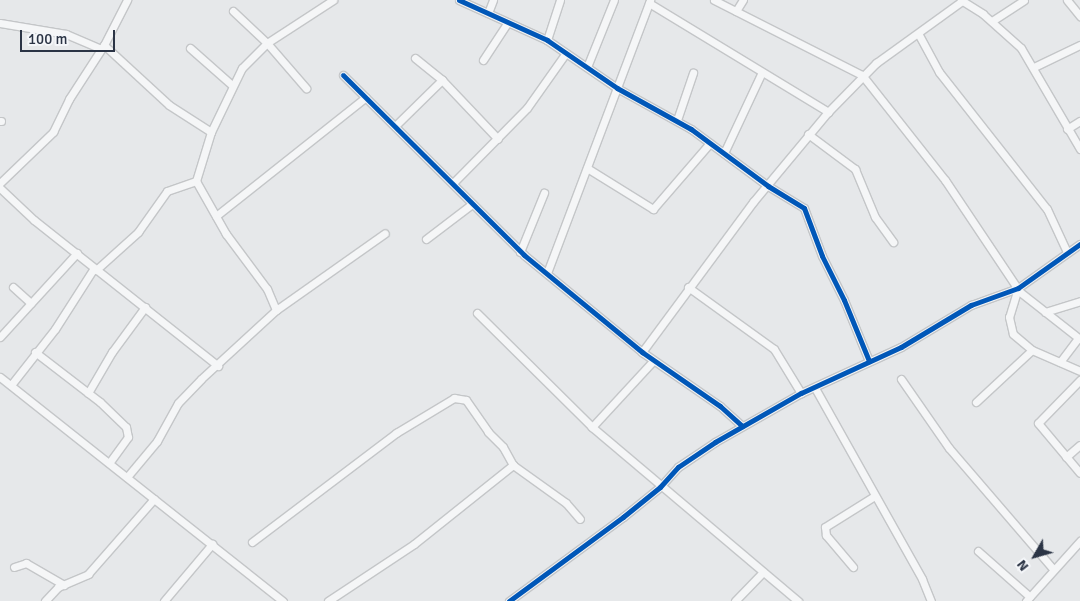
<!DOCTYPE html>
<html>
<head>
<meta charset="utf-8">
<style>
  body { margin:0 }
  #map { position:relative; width:1080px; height:601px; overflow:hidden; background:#e6e8ea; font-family:Signika,sans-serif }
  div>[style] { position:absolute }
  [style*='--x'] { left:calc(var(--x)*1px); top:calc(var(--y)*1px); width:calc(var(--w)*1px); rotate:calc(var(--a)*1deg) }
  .roads { filter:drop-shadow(1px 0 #c4c6c8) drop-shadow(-1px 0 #c4c6c8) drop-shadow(0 1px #c4c6c8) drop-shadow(0 -1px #c4c6c8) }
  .minor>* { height:7px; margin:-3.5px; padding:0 3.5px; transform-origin:3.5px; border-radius:3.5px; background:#f5f6f7 }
  .cycleway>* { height:5px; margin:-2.5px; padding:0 2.5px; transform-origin:2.5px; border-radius:2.5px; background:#0057b8 }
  span { translate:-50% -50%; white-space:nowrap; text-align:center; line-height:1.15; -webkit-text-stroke:4px #f4f6f9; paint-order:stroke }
  .north { position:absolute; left:1010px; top:531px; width:50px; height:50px; -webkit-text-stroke:4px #f4f6f9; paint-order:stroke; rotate:232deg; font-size:14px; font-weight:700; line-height:20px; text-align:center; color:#2b3445 }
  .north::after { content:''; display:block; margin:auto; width:18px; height:22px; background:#2b3445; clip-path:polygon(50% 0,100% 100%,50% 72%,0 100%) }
  .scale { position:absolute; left:20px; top:30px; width:95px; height:22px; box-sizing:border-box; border:2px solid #2b3445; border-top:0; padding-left:6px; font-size:15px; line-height:18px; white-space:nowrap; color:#2b3445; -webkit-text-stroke:4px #f4f6f9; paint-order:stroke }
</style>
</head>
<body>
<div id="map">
  <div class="roads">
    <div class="minor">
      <i style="--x:459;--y:0;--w:97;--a:24.4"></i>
      <i style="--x:547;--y:40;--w:85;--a:34.4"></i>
      <i style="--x:617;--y:88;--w:85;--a:29"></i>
      <i style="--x:691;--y:129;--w:96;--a:36.5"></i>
      <i style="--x:768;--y:186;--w:42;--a:31.4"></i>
      <i style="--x:804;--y:208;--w:51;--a:69.4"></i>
      <i style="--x:822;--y:256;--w:49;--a:63.4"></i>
      <i style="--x:844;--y:300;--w:66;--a:67.7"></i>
      <i style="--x:714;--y:0;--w:166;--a:26.9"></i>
      <i style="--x:862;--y:75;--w:134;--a:51.7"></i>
      <i style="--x:945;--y:180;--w:135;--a:56.2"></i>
      <i style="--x:1020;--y:292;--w:76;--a:38.1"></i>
      <i style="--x:961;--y:0;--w:26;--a:32"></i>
      <i style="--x:983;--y:14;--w:51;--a:41.8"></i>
      <i style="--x:1021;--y:48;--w:117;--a:59.7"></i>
      <i style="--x:1067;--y:0;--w:21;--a:51"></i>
      <i style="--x:649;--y:3;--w:210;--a:31.3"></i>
      <i style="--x:233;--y:11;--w:47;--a:43.3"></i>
      <i style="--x:267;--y:43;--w:60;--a:49.1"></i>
      <i style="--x:736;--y:11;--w:13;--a:-58"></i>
      <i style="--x:488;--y:13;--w:14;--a:-69"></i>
      <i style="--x:992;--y:21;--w:38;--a:-33"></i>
      <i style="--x:0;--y:23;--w:67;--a:9.5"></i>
      <i style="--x:66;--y:34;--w:38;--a:23"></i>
      <i style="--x:919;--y:35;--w:42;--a:61.6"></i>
      <i style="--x:939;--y:72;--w:174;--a:51.8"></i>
      <i style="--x:1047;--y:209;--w:47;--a:65.1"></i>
      <i style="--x:547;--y:40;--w:42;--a:-72"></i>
      <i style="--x:104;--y:45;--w:88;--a:42.7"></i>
      <i style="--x:169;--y:105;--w:50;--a:32.7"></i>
      <i style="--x:190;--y:48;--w:56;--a:41.4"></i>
      <i style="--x:415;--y:58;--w:35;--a:39"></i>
      <i style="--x:442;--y:80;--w:81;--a:46.5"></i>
      <i style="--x:483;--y:60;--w:45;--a:-56.7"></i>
      <i style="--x:587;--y:67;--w:72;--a:-68.1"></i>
      <i style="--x:1034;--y:67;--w:51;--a:-25.6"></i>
      <i style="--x:343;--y:75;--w:255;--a:44.8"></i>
      <i style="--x:524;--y:255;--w:153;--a:39.4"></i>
      <i style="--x:642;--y:352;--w:95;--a:34.7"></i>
      <i style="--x:720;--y:406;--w:30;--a:42"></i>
      <i style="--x:677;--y:120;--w:50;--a:-71.2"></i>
      <i style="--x:0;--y:121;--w:1;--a:0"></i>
      <i style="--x:395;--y:126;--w:66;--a:-44.4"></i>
      <i style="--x:1067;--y:129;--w:15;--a:-32"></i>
      <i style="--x:808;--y:134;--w:59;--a:36.7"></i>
      <i style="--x:855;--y:169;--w:52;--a:67.4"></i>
      <i style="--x:875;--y:217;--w:31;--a:54"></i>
      <i style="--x:724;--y:153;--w:89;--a:-64.9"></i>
      <i style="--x:587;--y:168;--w:78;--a:31.8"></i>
      <i style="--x:653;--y:209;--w:87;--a:-49.2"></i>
      <i style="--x:0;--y:183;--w:74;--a:-43.9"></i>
      <i style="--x:53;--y:132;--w:37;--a:-64"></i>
      <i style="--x:69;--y:99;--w:64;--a:-57.1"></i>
      <i style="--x:104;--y:45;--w:51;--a:-62.9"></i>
      <i style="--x:453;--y:183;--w:105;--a:-45.4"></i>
      <i style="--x:527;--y:108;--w:67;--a:-54.7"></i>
      <i style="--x:0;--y:188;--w:47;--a:43.3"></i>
      <i style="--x:34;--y:220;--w:235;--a:38.4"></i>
      <i style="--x:216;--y:216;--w:191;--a:-38.4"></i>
      <i style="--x:426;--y:239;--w:58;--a:-37.3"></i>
      <i style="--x:520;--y:252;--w:64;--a:-67.9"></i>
      <i style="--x:96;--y:270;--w:57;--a:-42.1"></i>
      <i style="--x:138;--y:232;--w:50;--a:-54.7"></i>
      <i style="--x:167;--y:191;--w:31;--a:-19"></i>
      <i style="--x:547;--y:273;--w:292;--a:-69.3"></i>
      <i style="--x:13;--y:287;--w:24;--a:42"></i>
      <i style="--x:688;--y:287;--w:106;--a:35.8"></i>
      <i style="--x:774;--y:349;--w:52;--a:58.5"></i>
      <i style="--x:1018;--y:288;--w:30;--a:107"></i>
      <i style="--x:1009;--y:317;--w:17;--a:77"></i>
      <i style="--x:1013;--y:334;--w:25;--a:40"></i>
      <i style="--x:1032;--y:350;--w:52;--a:23.6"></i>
      <i style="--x:276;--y:310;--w:23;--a:-113"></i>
      <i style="--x:267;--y:289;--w:69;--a:-126.7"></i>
      <i style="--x:226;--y:234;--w:61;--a:-119.5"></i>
      <i style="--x:196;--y:181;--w:51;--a:-73"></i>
      <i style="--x:211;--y:132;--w:71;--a:-64.2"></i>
      <i style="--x:242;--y:68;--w:35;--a:-45"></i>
      <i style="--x:267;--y:43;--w:79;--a:-33.1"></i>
      <i style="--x:1045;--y:312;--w:37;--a:-17"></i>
      <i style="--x:477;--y:313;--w:162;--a:44.7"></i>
      <i style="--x:592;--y:427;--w:270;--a:40.2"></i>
      <i style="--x:0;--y:337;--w:114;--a:-47.5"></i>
      <i style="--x:35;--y:352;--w:82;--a:37.6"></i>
      <i style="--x:100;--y:402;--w:36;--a:44"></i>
      <i style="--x:126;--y:427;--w:10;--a:79"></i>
      <i style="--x:128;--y:437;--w:32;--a:126"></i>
      <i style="--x:642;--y:352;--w:187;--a:-53.5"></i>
      <i style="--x:753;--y:202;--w:117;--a:-50.2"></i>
      <i style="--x:828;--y:112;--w:69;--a:-45.6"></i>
      <i style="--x:876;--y:63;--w:106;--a:-35.8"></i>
      <i style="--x:1060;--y:362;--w:30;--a:-53"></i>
      <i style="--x:0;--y:377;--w:361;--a:38.4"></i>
      <i style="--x:901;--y:379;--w:84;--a:55.2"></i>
      <i style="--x:949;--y:448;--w:160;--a:49.3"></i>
      <i style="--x:1080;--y:380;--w:60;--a:134.3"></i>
      <i style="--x:1038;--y:423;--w:65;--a:50"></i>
      <i style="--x:11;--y:385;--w:71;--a:-51.8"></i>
      <i style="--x:55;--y:329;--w:72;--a:-57.4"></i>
      <i style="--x:815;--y:388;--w:219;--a:60.7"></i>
      <i style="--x:922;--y:579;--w:24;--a:68"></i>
      <i style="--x:88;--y:393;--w:48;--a:-59.7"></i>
      <i style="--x:112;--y:352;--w:56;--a:-53.7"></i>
      <i style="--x:976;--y:402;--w:76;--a:-42.9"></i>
      <i style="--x:592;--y:427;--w:90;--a:-47.3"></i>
      <i style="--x:1066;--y:457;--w:18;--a:-41"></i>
      <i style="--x:127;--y:477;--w:47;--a:-50.2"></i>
      <i style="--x:157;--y:441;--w:43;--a:-61.1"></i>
      <i style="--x:178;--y:403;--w:33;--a:-46"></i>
      <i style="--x:201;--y:379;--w:102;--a:-42.6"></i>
      <i style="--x:276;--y:310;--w:133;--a:-35.2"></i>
      <i style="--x:252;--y:542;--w:181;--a:-37.1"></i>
      <i style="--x:396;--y:433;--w:68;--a:-31.1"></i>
      <i style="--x:454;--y:398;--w:12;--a:9"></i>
      <i style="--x:466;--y:400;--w:39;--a:55"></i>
      <i style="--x:488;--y:432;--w:21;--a:45"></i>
      <i style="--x:503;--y:447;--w:21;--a:61"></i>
      <i style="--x:513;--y:465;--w:65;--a:35.6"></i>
      <i style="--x:566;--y:503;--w:21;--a:49"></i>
      <i style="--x:978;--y:551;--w:69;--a:41.5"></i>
      <i style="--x:14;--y:567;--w:13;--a:-18"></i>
      <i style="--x:26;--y:563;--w:44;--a:30.1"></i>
      <i style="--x:853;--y:567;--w:42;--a:-130.2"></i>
      <i style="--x:826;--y:535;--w:8;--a:-97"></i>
      <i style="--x:825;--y:527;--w:57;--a:-32"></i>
      <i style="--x:45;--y:601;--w:19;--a:-47"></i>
      <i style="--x:58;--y:587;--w:33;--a:-23"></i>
      <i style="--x:88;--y:574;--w:100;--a:-48.7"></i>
      <i style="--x:164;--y:601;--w:75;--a:-49.9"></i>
      <i style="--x:328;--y:601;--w:103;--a:-33.5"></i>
      <i style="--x:414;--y:544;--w:127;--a:-38.6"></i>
      <i style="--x:509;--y:601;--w:142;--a:-36.4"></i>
      <i style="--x:623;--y:517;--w:48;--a:-39"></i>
      <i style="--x:660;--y:487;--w:27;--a:-48"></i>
      <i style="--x:678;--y:467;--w:45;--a:-34"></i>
      <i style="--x:715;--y:442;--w:99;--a:-29.7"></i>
      <i style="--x:801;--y:393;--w:110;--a:-24.7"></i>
      <i style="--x:901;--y:347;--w:82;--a:-31"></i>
      <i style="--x:971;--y:305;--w:50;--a:-19.9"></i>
      <i style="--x:1018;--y:288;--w:76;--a:-35.4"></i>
      <i style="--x:735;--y:601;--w:40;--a:-46"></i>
      <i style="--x:1026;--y:601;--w:81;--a:-48"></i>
    </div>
  </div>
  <div class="cycleway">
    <i style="--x:459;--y:0;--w:97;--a:24.4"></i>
    <i style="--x:547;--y:40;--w:85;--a:34.4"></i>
    <i style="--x:617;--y:88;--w:85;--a:29"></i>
    <i style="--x:691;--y:129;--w:96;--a:36.5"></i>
    <i style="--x:768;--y:186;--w:42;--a:31.4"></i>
    <i style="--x:804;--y:208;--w:51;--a:69.4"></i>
    <i style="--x:822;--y:256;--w:49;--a:63.4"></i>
    <i style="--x:844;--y:300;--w:66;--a:67.7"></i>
    <i style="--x:343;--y:75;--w:255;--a:44.8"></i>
    <i style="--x:524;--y:255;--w:153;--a:39.4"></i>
    <i style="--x:642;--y:352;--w:95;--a:34.7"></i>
    <i style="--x:720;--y:406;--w:30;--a:42"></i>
    <i style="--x:509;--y:601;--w:142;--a:-36.4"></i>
    <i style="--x:623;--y:517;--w:48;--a:-39"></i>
    <i style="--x:660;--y:487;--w:27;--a:-48"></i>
    <i style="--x:678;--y:467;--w:45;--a:-34"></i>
    <i style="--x:715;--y:442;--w:99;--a:-29.7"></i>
    <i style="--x:801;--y:393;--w:110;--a:-24.7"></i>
    <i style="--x:901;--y:347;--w:82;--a:-31"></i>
    <i style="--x:971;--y:305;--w:50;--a:-19.9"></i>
    <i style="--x:1018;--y:288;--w:76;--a:-35.4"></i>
  </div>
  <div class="north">N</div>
  <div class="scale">100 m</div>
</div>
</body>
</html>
